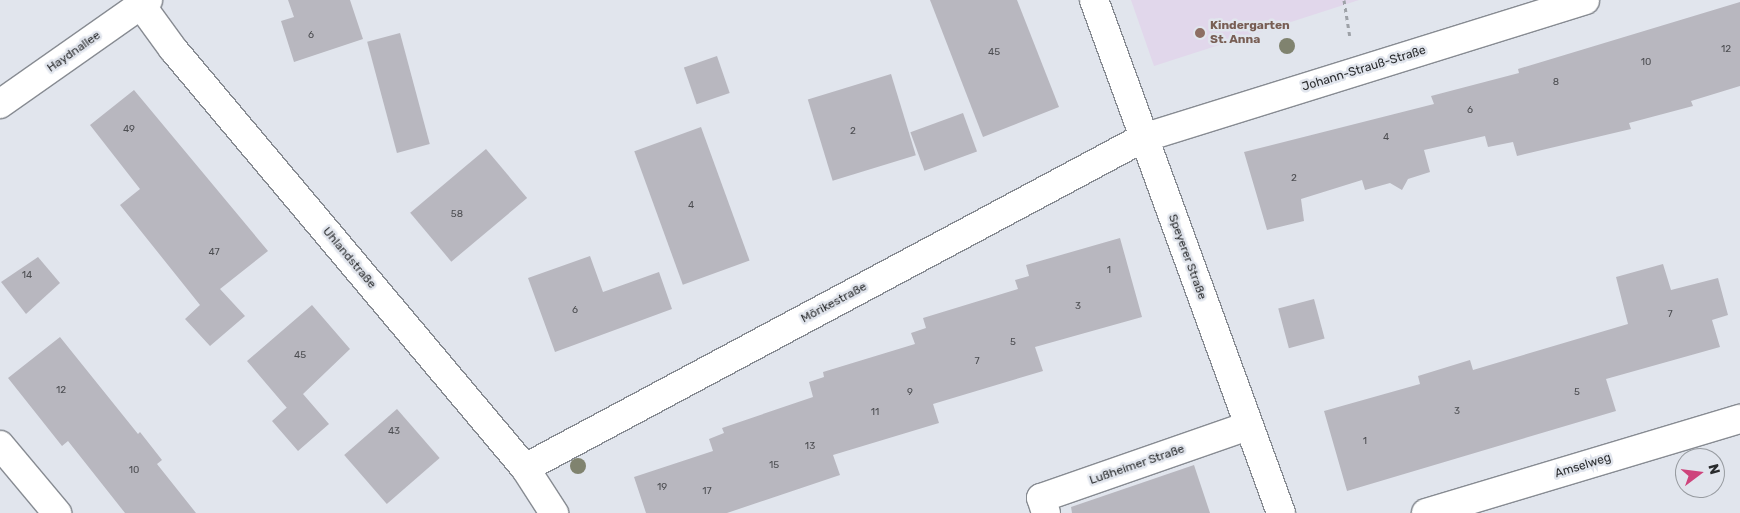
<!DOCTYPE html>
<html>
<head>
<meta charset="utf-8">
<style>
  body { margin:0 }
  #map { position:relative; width:1740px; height:513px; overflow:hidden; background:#e1e5ed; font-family:Rubik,sans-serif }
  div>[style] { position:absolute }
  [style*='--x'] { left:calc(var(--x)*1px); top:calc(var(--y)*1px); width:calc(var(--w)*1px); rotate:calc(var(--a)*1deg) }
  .education>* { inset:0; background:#e1d7eb }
  .building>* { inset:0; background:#b8b7bf; transform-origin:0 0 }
  .path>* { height:3px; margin-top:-1.5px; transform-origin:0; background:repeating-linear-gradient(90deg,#9da1a7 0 4px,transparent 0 8px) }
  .roads { filter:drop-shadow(1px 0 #878b92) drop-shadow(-1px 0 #878b92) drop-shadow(0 1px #878b92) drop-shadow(0 -1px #878b92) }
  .street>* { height:28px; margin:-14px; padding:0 14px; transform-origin:14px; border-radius:14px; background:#fff }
  .trees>* { width:16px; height:16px; margin:-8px; border-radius:50%; background:#80836f }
  .dots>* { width:14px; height:14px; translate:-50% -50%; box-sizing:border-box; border:2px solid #e1e5ed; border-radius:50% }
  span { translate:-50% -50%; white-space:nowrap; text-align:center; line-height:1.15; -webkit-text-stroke:5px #e1e5ed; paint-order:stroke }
  .number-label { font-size:10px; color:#4d4e52 }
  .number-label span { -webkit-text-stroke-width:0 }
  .education-label { font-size:12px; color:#785e54; font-weight:700 }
  .left { translate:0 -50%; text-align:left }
  .street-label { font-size:12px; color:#292b2d }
  .north { position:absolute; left:1675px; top:448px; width:50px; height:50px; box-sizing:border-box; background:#e1e5ed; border:1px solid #979ba0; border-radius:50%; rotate:75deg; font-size:14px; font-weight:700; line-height:20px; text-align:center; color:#292b2d }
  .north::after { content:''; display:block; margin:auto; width:18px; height:22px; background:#ce447c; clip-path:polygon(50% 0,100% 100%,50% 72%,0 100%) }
</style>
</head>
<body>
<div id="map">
  <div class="education">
    <i style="clip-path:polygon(1131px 0,1359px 0,1154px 66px)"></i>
  </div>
  <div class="building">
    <i style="clip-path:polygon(288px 0,350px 0,363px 39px,294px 62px,281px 21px,294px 17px)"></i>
    <i style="clip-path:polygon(930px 0,1017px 0,1059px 107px,983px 137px)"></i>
    <i style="clip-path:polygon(1740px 2px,1740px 86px,1691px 101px,1693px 106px,1629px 123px,1631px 129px,1517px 156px,1513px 142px,1488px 147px,1485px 136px,1424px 150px,1430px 172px,1408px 179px,1402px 190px,1390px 183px,1365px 190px,1362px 180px,1301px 199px,1304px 221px,1267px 230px,1244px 152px,1434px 104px,1431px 96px,1519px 73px,1518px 69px)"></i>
    <i style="left:400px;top:33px;width:115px;height:34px;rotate:75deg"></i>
    <i style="left:717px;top:56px;width:39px;height:35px;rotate:71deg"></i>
    <i style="left:891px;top:74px;width:85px;height:87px;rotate:73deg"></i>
    <i style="clip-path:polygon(134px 90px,268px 251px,220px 289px,245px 316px,210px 346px,185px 319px,200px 305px,120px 205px,140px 189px,90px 125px)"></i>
    <i style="left:963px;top:113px;width:41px;height:56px;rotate:70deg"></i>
    <i style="left:701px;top:127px;width:142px;height:71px;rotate:70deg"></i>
    <i style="left:486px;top:149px;width:64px;height:99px;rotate:50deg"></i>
    <i style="clip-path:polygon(1120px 238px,1142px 317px,1035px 347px,1043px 371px,933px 404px,939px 423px,833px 455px,840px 475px,727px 513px,646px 513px,634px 477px,713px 451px,709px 439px,724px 433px,722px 428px,813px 397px,809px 382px,824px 377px,823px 372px,915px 344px,911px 333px,926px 328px,923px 318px,1018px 289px,1015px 280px,1029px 276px,1026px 265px)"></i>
    <i style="clip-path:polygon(590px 256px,603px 292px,659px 272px,672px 309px,555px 352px,528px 278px)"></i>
    <i style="clip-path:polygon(38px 257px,60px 283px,26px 314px,1px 282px)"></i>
    <i style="clip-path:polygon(1663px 264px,1671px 290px,1718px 278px,1728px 315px,1712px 320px,1720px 347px,1606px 379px,1616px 411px,1347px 491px,1324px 411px,1420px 384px,1418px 376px,1470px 360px,1473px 370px,1628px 324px,1616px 277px)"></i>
    <i style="left:1314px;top:299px;width:41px;height:37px;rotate:75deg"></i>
    <i style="clip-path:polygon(312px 305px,350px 349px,303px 394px,329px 424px,298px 451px,272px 421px,294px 401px,287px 408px,247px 361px)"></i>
    <i style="clip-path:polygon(60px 337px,138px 434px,140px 432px,162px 460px,157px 464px,196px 513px,125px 513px,68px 441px,62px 446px,8px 378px)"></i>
    <i style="left:397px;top:409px;width:65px;height:70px;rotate:49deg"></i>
    <i style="clip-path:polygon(1194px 465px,1210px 513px,1072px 513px,1071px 507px)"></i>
  </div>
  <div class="path">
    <i style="--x:1344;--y:0;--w:36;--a:81"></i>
  </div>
  <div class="roads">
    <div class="street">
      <i style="--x:1094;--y:0;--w:546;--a:69.97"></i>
      <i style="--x:141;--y:5;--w:54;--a:54"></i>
      <i style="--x:173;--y:49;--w:547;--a:49.97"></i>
      <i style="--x:525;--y:468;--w:54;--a:57.2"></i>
      <i style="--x:0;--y:104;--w:181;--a:-35.1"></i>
      <i style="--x:0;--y:445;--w:89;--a:50"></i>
      <i style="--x:525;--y:468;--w:701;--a:-28.1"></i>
      <i style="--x:1143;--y:138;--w:463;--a:-17.3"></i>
      <i style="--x:1046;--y:513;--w:16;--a:-108"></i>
      <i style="--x:1041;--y:498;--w:219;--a:-19.2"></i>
      <i style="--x:1426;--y:513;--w:328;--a:-16.7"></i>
    </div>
  </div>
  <div class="trees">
    <i style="left:1287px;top:46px"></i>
    <i style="left:578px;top:466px"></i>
  </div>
  <div class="dots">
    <i style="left:1200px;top:33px;background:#8d6e63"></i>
  </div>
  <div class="number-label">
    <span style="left:311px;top:36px">6</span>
    <span style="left:1726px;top:50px">12</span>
    <span style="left:994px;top:53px">45</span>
    <span style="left:1646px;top:63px">10</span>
    <span style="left:1556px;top:83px">8</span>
    <span style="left:1470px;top:111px">6</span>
    <span style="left:129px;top:130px">49</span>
    <span style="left:853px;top:132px">2</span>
    <span style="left:1386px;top:138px">4</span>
    <span style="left:1294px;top:179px">2</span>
    <span style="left:691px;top:206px">4</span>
    <span style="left:457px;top:215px">58</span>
    <span style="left:214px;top:253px">47</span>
    <span style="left:1109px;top:271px">1</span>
    <span style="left:27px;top:276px">14</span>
    <span style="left:1078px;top:307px">3</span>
    <span style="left:575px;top:311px">6</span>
    <span style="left:1670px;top:315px">7</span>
    <span style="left:1013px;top:343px">5</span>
    <span style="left:300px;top:356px">45</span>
    <span style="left:977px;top:362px">7</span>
    <span style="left:61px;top:391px">12</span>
    <span style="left:910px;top:393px">9</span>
    <span style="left:1577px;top:393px">5</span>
    <span style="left:1457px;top:412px">3</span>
    <span style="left:875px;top:413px">11</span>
    <span style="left:394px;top:432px">43</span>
    <span style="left:1365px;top:442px">1</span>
    <span style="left:810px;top:447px">13</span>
    <span style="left:774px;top:466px">15</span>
    <span style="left:134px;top:471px">10</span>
    <span style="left:662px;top:488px">19</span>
    <span style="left:707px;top:492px">17</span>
  </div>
  <div class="education-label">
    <span class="left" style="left:1210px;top:33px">Kindergarten<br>St. Anna</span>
  </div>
  <div class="street-label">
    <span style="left:74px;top:52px;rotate:-35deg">Haydnallee</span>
    <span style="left:1364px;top:69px;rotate:-17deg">Johann-Strauß-Straße</span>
    <span style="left:1187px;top:257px;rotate:70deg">Speyerer Straße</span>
    <span style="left:349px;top:258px;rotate:50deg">Uhlandstraße</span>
    <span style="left:834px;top:303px;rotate:-28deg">Mörikestraße</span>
    <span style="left:1137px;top:465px;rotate:-19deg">Lußheimer Straße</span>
    <span style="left:1583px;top:466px;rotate:-17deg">Amselweg</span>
  </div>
  <div class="north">N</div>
</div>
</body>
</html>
